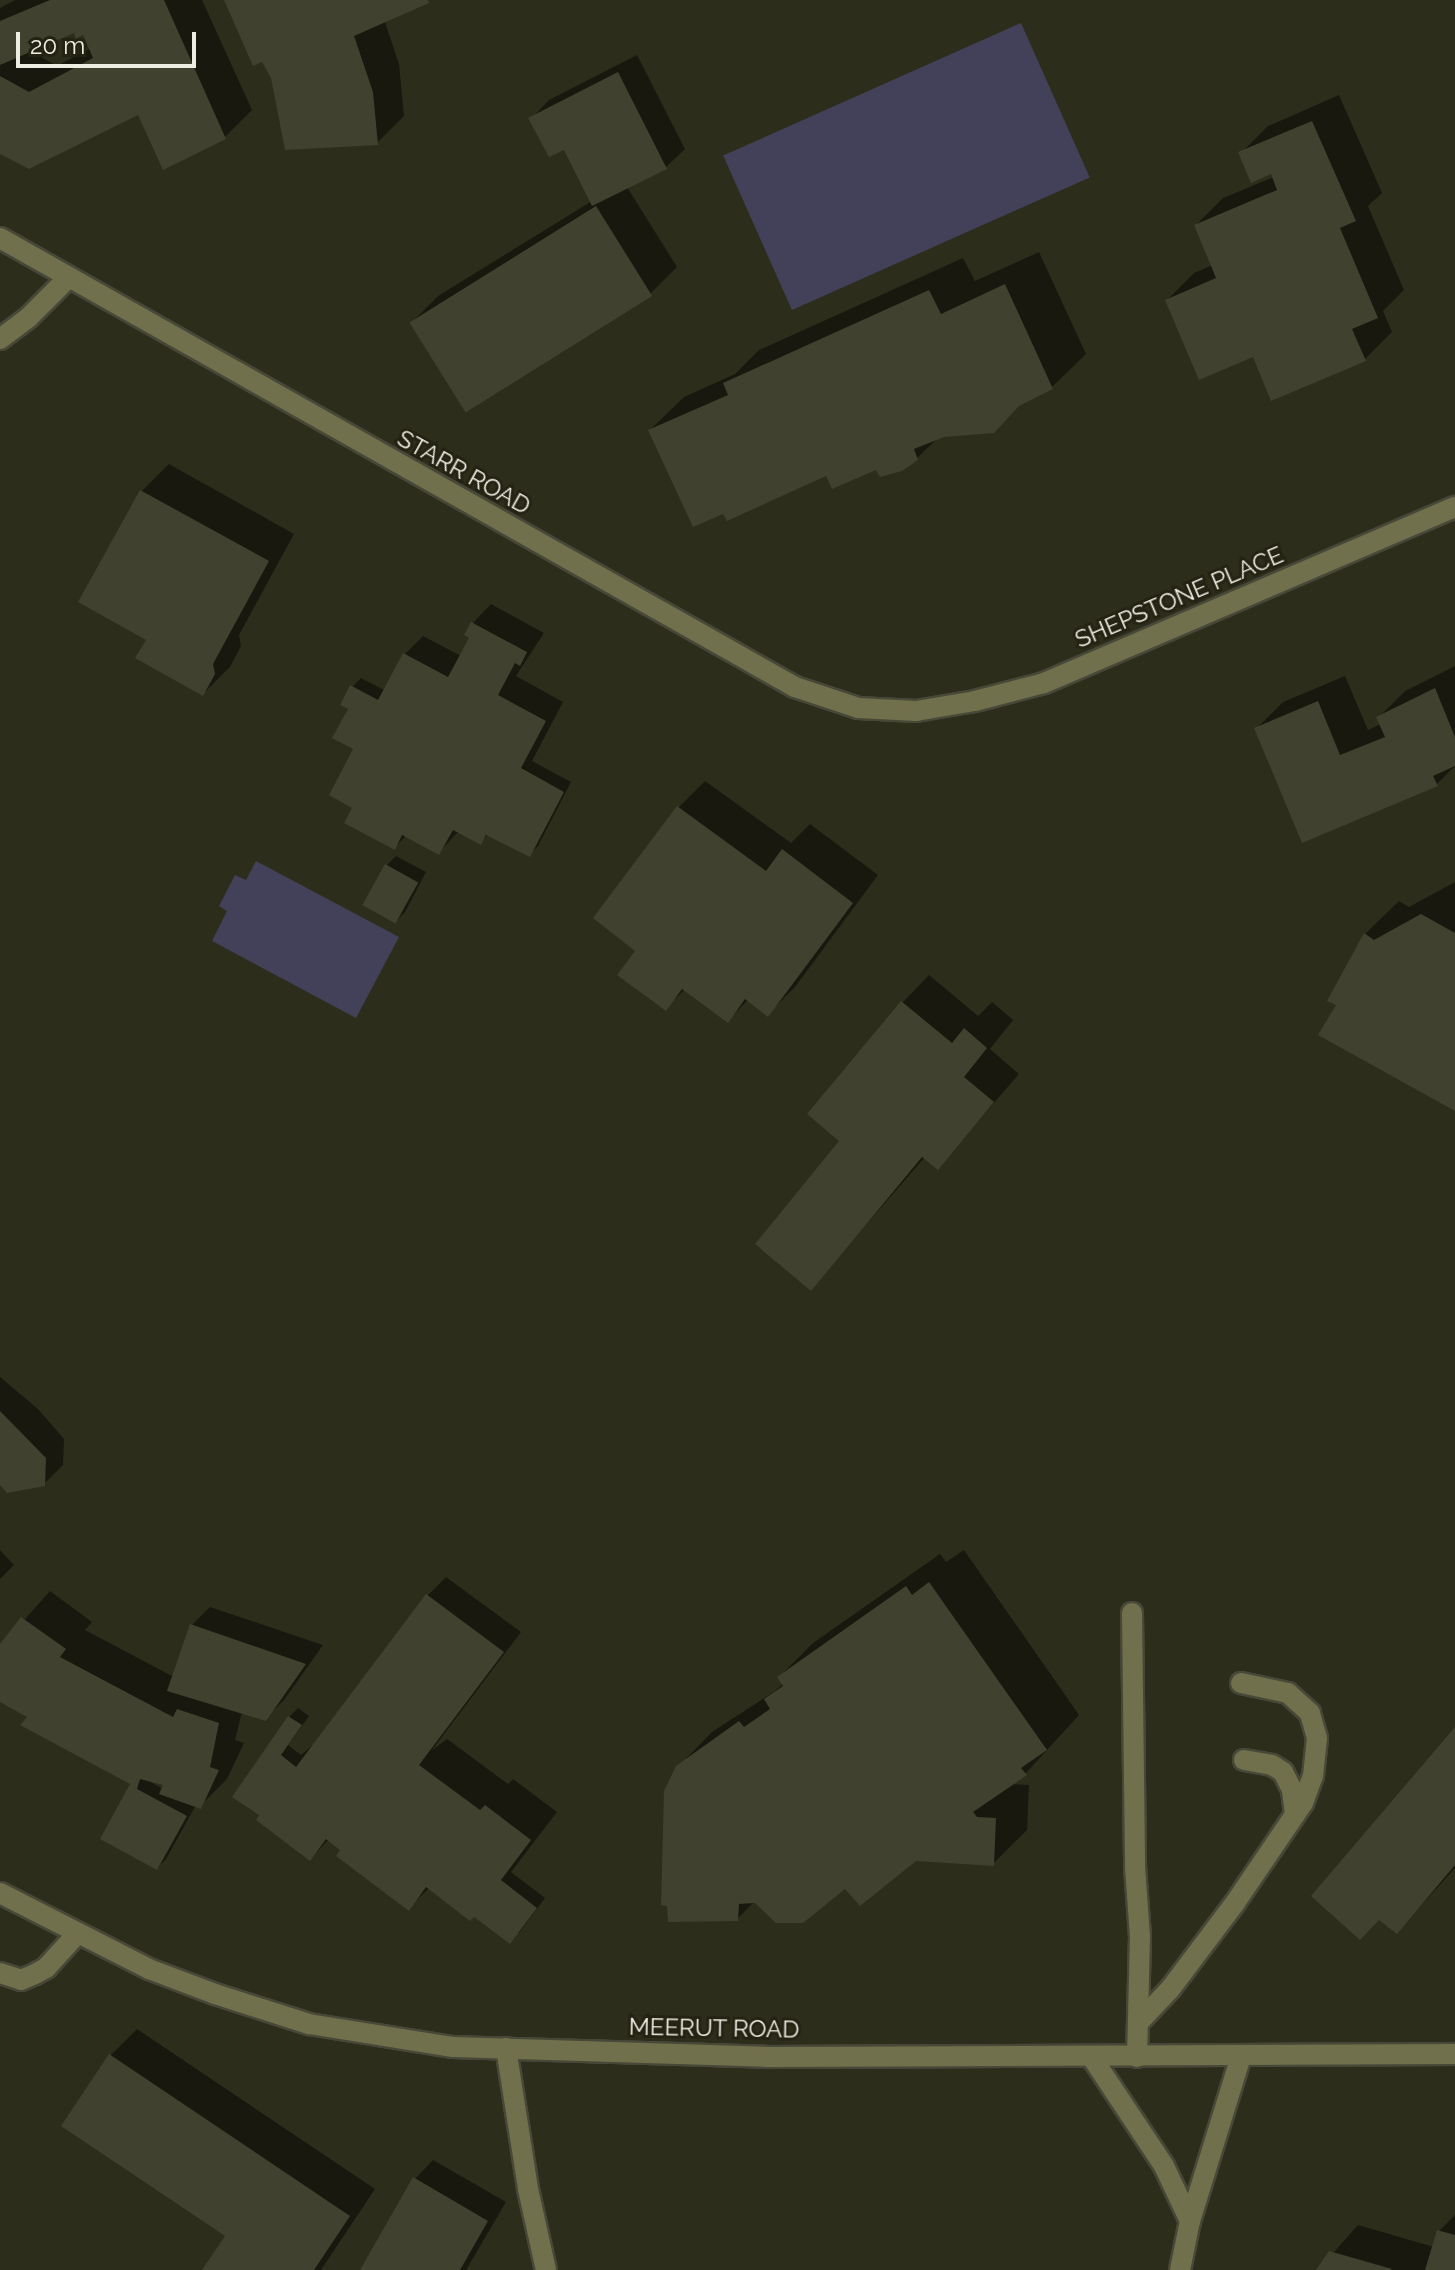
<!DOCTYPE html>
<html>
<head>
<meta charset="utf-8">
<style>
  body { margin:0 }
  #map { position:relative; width:1455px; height:2270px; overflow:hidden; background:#2d2d1c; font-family:Raleway,sans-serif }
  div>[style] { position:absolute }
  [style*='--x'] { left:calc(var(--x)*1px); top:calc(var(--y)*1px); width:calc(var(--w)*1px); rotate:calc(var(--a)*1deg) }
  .green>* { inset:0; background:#434059; transform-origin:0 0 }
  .shadow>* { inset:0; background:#0007 }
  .building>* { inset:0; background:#41412f; transform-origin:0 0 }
  .roads { filter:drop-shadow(2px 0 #484838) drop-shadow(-2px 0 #484838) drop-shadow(0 2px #484838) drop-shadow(0 -2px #484838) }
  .service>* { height:20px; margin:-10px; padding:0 10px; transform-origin:10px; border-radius:10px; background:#71704c }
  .minor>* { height:20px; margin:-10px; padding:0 10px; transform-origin:10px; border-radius:10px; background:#71704c }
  span { translate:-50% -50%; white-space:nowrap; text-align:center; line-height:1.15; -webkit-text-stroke:6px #242313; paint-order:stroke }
  .street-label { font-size:24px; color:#edede2 }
  .scale { position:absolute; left:16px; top:32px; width:180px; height:36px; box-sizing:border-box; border:4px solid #edede2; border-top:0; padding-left:10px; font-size:24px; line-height:28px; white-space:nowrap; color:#edede2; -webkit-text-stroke:6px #242313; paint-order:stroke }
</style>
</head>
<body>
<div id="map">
  <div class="green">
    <i style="left:1021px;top:23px;width:169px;height:326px;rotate:66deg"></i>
    <i style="clip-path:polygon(256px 861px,399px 937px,356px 1018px,212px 941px,227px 911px,219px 906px,235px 875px,246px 880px)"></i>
  </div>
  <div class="shadow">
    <i style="clip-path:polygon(evenodd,15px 0,202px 0,252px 110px,225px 137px,139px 112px,0 152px,0 8px,15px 0,76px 30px,84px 33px,91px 48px,57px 66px,29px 50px,76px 30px)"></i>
    <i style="clip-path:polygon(226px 0,429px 0,385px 22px,399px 64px,404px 116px,377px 143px,273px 78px)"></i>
    <i style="clip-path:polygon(637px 55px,685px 149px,666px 167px,627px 187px,677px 267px,650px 294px,411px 323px,438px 296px,592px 201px,564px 147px,531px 119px,549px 100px)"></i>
    <i style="clip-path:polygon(1339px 95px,1382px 193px,1368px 206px,1404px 290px,1383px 311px,1392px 332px,1365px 359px,1272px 398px,1255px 355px,1167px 300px,1194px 273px,1213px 265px,1196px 225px,1223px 198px,1274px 177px,1272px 171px,1241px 153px,1268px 126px)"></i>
    <i style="clip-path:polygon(1039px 252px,1086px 354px,1052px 387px,938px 438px,917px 458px,827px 474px,650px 430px,684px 397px,735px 374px,759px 350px,963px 258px,975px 281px)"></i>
    <i style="clip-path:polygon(169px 464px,294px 534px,239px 635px,241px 646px,230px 667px,203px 694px,149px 639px,81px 601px,142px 491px)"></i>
    <i style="clip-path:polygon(491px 604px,544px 633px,516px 676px,563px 702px,532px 761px,571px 782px,538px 846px,529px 855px,489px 834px,480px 843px,459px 831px,439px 852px,407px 835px,395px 847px,355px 807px,359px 741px,351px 708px,352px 687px,361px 678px,386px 691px,405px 654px,423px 636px,461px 656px,472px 637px,467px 634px,473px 623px)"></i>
    <i style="clip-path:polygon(1455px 666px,1455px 766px,1437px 784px,1303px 840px,1256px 729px,1283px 702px,1345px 676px,1368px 730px,1381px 724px,1378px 718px,1405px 691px)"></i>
    <i style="clip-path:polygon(705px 781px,791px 843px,810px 824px,878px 875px,795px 987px,768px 1014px,749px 999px,728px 1020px,685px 989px,666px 1008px,638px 951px,678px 808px)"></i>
    <i style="clip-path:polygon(396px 856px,426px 872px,405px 912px,396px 921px,387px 865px)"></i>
    <i style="clip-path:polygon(1455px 882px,1455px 1109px,1338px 1004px,1365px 934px,1399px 901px,1409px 907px)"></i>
    <i style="clip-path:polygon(929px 975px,978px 1016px,992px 1002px,1013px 1020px,990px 1049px,1019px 1074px,938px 1167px,925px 1157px,811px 1288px,842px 1141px,810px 1114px,903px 1002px)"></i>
    <i style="clip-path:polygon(0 1377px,38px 1409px,64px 1439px,63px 1465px,44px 1484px,0 1482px)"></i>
    <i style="clip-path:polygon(0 1550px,14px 1565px,0 1579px)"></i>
    <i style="clip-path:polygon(964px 1550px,1079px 1715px,1025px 1774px,1010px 1784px,1029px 1785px,1027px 1830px,993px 1864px,915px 1859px,846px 1886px,755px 1901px,737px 1919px,678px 1767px,712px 1732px,775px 1691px,784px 1683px,779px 1677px,813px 1643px,940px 1554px,946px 1562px)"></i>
    <i style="clip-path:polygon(446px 1577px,521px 1632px,432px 1750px,447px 1739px,508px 1784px,513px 1779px,557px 1812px,511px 1872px,545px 1898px,519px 1933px,430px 1887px,409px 1908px,329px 1839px,310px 1859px,258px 1819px,289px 1717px,298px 1708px,309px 1716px,288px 1745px,301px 1755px,320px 1739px,428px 1595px)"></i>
    <i style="clip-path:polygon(evenodd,50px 1591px,92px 1622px,85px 1630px,174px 1677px,192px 1625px,210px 1607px,323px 1645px,284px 1700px,265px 1719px,242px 1712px,235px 1740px,244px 1743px,227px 1779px,200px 1806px,196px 1805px,166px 1859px,157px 1868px,134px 1783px,0 1699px,0 1647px,50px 1591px,149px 1781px,165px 1784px,163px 1789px,149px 1781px)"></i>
    <i style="clip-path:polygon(1455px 1730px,1455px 1868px,1397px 1932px)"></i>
    <i style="clip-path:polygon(137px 2029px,375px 2189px,321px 2270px,204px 2270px,227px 2235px,110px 2056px)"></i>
    <i style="clip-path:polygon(433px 2160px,506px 2202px,466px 2270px,362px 2270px,415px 2179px)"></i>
    <i style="clip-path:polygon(1455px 2215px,1455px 2270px,1318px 2270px,1358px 2225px,1434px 2247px,1439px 2231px)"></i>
  </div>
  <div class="building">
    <i style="clip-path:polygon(50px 0,164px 0,226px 139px,163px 170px,138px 115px,29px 169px,0 154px,0 76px,29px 92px,93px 58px,83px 35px,76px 39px,74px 33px,0 65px,0 21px)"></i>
    <i style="clip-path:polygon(224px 0,428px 0,429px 3px,354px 36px,373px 92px,378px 145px,285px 150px,271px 78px,262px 62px,253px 66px)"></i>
    <i style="clip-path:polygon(618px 72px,667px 169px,592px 206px,564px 150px,549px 157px,528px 118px)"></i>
    <i style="clip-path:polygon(1312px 121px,1356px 221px,1340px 228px,1378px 318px,1352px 329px,1366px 361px,1271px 401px,1253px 357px,1199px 380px,1165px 300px,1216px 278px,1194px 225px,1277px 190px,1271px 174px,1251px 183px,1238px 152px)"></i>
    <i style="left:596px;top:206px;width:106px;height:220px;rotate:58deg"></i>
    <i style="clip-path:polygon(1005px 284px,1053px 389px,1019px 406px,994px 433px,944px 437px,914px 449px,918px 460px,902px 471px,880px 477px,876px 470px,832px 489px,826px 476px,727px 521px,723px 514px,693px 527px,648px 430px,728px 395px,723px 383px,929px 290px,941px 314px)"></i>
    <i style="clip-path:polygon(140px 490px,269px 561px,213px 664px,215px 674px,203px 696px,135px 658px,146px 640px,78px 602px)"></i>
    <i style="clip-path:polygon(471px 622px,527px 652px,520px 666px,515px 663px,498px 695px,546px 721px,521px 768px,564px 792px,530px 857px,486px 835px,481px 845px,453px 830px,439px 855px,402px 835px,395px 850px,344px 823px,352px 808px,329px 795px,353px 749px,332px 738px,348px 709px,340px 705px,350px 685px,378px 700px,403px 653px,448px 677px,469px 638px,464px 635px)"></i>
    <i style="clip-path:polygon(1435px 688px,1455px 737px,1455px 766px,1433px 776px,1438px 786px,1302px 843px,1254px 728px,1318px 701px,1340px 755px,1385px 737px,1376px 717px)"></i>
    <i style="clip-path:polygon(677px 806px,766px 871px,782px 849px,853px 903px,768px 1017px,745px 999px,728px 1023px,682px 989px,666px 1011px,617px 975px,635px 951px,593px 918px)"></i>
    <i style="left:385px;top:864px;width:38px;height:47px;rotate:29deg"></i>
    <i style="clip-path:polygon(1421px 914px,1455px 933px,1455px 1111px,1318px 1035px,1336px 1005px,1327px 1001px,1364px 933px,1374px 940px)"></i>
    <i style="clip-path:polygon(901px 1001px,952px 1043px,964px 1028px,987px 1048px,964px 1077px,994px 1102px,938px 1170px,922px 1157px,811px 1291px,755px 1244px,839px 1141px,807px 1114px)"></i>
    <i style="clip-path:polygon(0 1411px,46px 1458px,45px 1486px,7px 1493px,0 1485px)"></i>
    <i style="clip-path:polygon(929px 1582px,1047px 1750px,1021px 1768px,1027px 1775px,973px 1812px,977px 1817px,996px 1818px,994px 1866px,916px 1861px,860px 1906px,845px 1889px,803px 1923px,776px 1923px,755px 1903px,739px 1904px,738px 1921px,668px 1922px,667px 1906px,661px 1905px,664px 1791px,676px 1766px,739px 1721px,744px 1727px,770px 1709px,764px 1699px,783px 1686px,777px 1677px,906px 1586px,912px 1595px)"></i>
    <i style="clip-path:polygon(426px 1594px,504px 1652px,419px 1765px,480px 1810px,485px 1805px,531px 1840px,501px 1880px,537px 1908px,510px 1944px,474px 1917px,470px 1921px,426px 1887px,409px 1911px,336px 1856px,340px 1850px,326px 1839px,310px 1861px,256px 1820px,259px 1815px,232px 1797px,288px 1716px,302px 1725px,281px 1755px,296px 1767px)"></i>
    <i style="clip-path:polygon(21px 1617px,66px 1649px,60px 1657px,173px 1717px,177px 1709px,219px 1723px,210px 1767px,219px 1770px,201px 1809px,159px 1794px,163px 1785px,140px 1779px,137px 1789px,187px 1816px,157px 1870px,100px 1839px,130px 1784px,20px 1725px,27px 1717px,0 1702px,0 1644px)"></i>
    <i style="clip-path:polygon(190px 1624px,306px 1664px,266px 1721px,167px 1691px)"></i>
    <i style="clip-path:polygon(1455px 1727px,1455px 1865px,1397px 1934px,1379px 1920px,1360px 1940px,1311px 1896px)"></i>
    <i style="clip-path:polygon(109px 2054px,350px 2216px,314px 2270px,202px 2270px,225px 2236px,61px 2126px)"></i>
    <i style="clip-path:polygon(413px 2177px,488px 2221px,460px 2270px,360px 2270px)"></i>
    <i style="clip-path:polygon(1437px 2230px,1455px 2235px,1455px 2270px,1425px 2270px)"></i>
    <i style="clip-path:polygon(1329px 2251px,1392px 2269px,1391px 2270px,1316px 2270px)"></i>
  </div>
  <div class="roads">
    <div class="service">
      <i style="--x:1132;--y:1613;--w:254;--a:89.3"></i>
      <i style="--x:1135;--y:1867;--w:69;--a:85.9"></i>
      <i style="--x:1140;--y:1936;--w:121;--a:91.4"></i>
      <i style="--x:1244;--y:1760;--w:28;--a:10"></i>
      <i style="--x:1272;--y:1765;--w:13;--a:32"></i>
      <i style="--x:1283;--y:1772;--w:20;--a:63"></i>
      <i style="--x:1292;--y:1790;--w:25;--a:83"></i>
      <i style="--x:0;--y:1973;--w:22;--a:18"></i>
      <i style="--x:21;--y:1980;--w:15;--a:-23"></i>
      <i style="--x:35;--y:1974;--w:13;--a:-29"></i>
      <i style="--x:46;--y:1968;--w:47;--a:-47.6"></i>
      <i style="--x:1139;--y:2022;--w:47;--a:-46.7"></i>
      <i style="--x:1171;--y:1988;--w:106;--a:-53"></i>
      <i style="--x:1235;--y:1903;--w:121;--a:-55.8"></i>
      <i style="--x:1303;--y:1803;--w:29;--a:-70"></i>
      <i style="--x:1313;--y:1776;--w:38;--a:-84"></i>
      <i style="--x:1317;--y:1738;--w:26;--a:-106"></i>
      <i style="--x:1310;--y:1713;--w:30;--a:-138"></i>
      <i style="--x:1288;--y:1693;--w:48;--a:-168"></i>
    </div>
    <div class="minor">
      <i style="--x:0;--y:238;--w:913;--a:29.46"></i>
      <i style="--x:795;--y:687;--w:66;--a:18.4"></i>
      <i style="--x:858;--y:708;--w:58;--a:3"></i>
      <i style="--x:916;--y:711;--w:60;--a:-9.6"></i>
      <i style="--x:975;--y:701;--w:71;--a:-14.6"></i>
      <i style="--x:1044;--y:683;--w:447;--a:-23.2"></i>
      <i style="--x:0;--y:339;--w:35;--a:-37"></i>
      <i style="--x:28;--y:318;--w:55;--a:-45"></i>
      <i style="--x:0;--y:1893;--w:167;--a:27"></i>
      <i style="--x:149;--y:1969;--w:71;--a:20.7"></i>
      <i style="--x:215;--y:1994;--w:99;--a:17.7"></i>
      <i style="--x:309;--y:2024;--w:146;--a:9.1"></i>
      <i style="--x:453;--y:2047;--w:313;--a:1.8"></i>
      <i style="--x:766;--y:2057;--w:689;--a:-0.25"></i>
      <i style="--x:506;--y:2048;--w:143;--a:81.1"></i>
      <i style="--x:528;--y:2189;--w:83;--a:77.5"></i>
      <i style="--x:1091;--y:2056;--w:132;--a:56.4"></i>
      <i style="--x:1164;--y:2166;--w:61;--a:64.7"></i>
      <i style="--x:1180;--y:2270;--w:50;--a:-78.5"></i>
      <i style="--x:1190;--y:2221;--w:173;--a:-72.8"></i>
    </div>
  </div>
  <div class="street-label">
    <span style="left:464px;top:472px;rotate:29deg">STARR ROAD</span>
    <span style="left:1179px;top:597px;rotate:-23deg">SHEPSTONE PLACE</span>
    <span style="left:714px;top:2028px;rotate:1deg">MEERUT ROAD</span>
  </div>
  <div class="scale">20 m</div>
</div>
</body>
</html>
